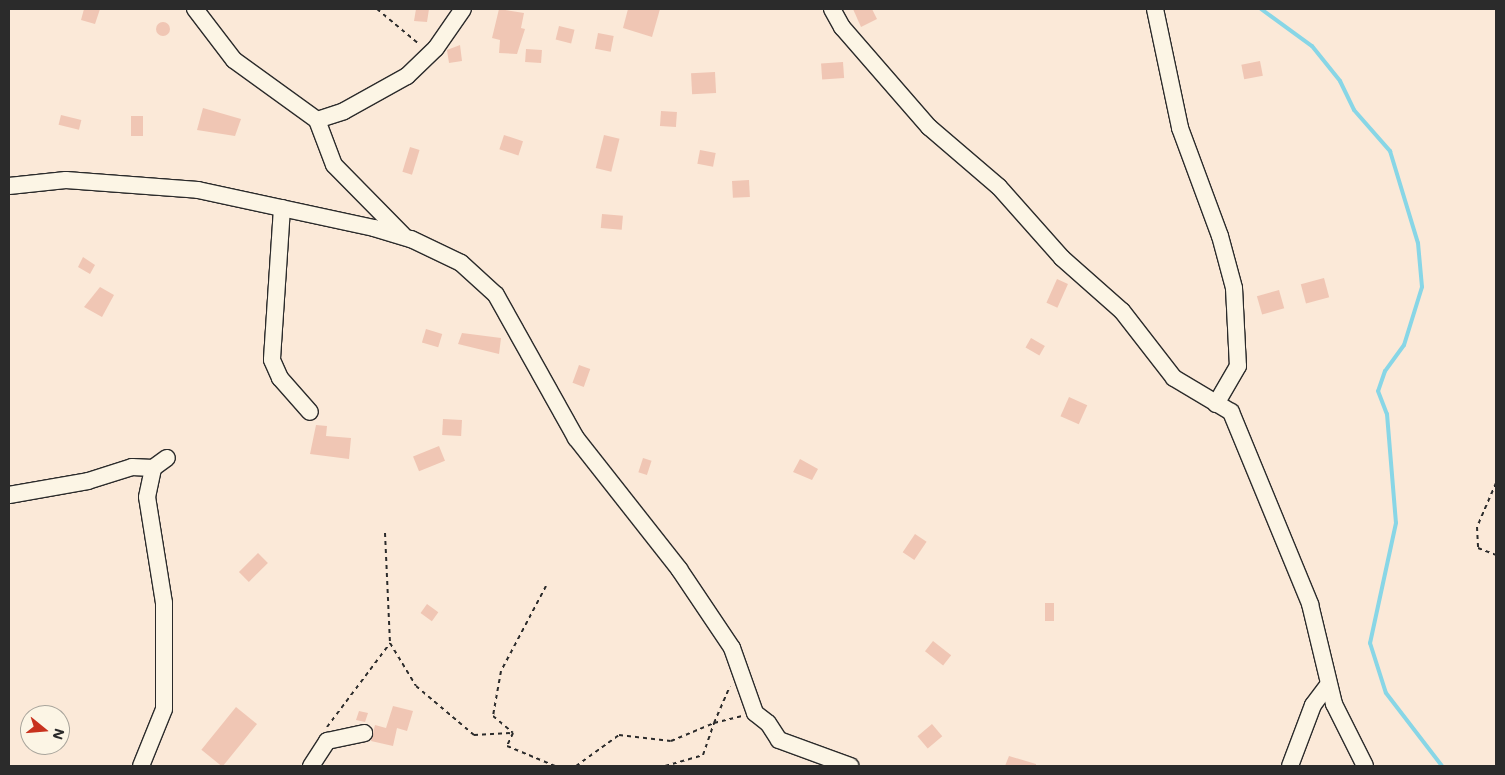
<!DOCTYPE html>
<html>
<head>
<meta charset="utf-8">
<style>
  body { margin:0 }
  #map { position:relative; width:1505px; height:775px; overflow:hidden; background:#fbe9d8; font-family:Mali,sans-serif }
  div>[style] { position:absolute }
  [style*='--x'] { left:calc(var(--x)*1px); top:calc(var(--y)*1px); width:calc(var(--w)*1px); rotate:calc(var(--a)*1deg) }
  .stream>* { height:4px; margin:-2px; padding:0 2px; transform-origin:2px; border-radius:2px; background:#88d6e6 }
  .building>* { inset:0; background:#f0c6b4; transform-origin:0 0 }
  .round { border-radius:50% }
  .path>* { height:2px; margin-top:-1px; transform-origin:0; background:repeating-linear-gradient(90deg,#2b2b2b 0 4px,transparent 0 8px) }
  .roads { filter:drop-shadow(1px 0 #2b2b2b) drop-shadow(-1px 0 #2b2b2b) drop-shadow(0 1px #2b2b2b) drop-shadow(0 -1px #2b2b2b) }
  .minor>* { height:16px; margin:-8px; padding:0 8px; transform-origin:8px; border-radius:8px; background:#fcf5e5 }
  span { translate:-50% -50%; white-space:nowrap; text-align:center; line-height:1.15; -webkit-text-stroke:4px #fcf5e5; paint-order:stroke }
  .frame { position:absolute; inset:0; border:10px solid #2b2b2b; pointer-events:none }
  .north { position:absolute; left:20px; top:705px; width:50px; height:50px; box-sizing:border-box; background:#fcf5e5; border:1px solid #a8a49b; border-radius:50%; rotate:107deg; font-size:14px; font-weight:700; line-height:20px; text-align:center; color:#2b2b2b }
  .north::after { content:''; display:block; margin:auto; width:18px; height:22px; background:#c8321e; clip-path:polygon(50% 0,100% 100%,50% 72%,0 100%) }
</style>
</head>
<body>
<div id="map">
  <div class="stream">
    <i style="--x:1261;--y:9;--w:63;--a:36"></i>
    <i style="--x:1312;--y:46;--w:45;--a:51.3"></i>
    <i style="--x:1340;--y:81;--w:32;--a:64"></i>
    <i style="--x:1354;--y:110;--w:55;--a:48.7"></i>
    <i style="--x:1390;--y:151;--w:96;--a:73.1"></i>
    <i style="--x:1418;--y:243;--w:44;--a:84.8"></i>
    <i style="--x:1422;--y:287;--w:61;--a:107.2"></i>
    <i style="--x:1404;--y:345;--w:32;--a:126"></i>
    <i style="--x:1385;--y:371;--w:21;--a:109"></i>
    <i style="--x:1378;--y:391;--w:25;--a:69"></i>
    <i style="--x:1387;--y:414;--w:109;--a:85.3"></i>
    <i style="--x:1396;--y:523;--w:123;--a:102.2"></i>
    <i style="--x:1370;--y:643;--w:52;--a:72.3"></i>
    <i style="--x:1386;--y:693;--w:92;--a:52.5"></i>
  </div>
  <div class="building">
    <i style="clip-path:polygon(84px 9px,100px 9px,95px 24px,81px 20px)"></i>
    <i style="clip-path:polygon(416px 9px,429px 9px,427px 22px,414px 21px)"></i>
    <i style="clip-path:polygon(499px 9px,524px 13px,521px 28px,525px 29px,517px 54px,499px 53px,500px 40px,492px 38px)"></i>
    <i style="clip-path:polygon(628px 9px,660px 9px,652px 37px,623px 28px)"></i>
    <i style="clip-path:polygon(853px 9px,872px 9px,877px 19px,861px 27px)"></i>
    <i class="round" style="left:156px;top:22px;width:14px;height:14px"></i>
    <i style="left:559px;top:26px;width:16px;height:14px;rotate:14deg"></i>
    <i style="left:598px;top:33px;width:16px;height:16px;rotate:11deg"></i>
    <i style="clip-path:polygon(460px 45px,462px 61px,449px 63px,447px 50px)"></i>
    <i style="left:526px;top:49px;width:16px;height:13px;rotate:4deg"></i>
    <i style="left:1260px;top:61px;width:15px;height:19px;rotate:79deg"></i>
    <i style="left:843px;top:62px;width:16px;height:22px;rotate:86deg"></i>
    <i style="left:715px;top:72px;width:21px;height:24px;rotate:87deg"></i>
    <i style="clip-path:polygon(203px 108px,241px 119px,235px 136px,197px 130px)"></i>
    <i style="left:661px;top:111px;width:16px;height:15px;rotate:4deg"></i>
    <i style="left:61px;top:115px;width:21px;height:10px;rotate:14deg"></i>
    <i style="left:131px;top:116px;width:12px;height:20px"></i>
    <i style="left:504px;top:135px;width:20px;height:15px;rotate:18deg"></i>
    <i style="left:604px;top:135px;width:16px;height:34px;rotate:14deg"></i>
    <i style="left:410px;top:147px;width:10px;height:26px;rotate:17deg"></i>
    <i style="left:700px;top:150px;width:16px;height:14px;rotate:11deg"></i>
    <i style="left:749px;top:180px;width:17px;height:17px;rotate:87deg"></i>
    <i style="left:602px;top:214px;width:21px;height:14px;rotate:5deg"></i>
    <i style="clip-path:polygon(83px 257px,95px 265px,90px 274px,78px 267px)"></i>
    <i style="left:1324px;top:278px;width:20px;height:24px;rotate:75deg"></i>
    <i style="left:1057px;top:279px;width:12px;height:26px;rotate:24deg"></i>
    <i style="clip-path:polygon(100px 287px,114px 295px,102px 317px,84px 307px)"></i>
    <i style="left:1279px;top:290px;width:19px;height:23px;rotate:74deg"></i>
    <i style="left:426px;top:329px;width:17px;height:14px;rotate:17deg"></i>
    <i style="clip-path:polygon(462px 333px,501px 338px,499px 354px,458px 344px)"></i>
    <i style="left:1031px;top:338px;width:16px;height:11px;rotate:30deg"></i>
    <i style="left:579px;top:365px;width:12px;height:19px;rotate:20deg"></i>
    <i style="left:1069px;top:397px;width:20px;height:21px;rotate:24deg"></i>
    <i style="left:443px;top:419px;width:19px;height:16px;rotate:3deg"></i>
    <i style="clip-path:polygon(316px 425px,327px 426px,326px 436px,351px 438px,349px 459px,310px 454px)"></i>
    <i style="left:439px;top:446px;width:16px;height:28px;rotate:68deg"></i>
    <i style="left:643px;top:458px;width:9px;height:15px;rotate:18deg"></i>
    <i style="clip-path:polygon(800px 459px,818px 469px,812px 480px,793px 472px)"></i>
    <i style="left:915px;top:534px;width:14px;height:22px;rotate:34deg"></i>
    <i style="left:258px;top:553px;width:14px;height:27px;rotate:45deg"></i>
    <i style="left:1045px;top:603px;width:9px;height:18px"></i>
    <i style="left:427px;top:604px;width:14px;height:11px;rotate:36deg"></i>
    <i style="left:933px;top:641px;width:23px;height:13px;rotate:38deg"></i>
    <i style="clip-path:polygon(393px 706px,413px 711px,407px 731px,397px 728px,393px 746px,371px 741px,375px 725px,386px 728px)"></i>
    <i style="left:236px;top:707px;width:27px;height:55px;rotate:39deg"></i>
    <i style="clip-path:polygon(359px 711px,368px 713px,365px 722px,356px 720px)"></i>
    <i style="left:932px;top:724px;width:16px;height:19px;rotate:50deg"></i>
    <i style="clip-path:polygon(1009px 756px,1036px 764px,1036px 766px,1005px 766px)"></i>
  </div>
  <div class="path">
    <i style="--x:377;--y:9;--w:55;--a:39.8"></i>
    <i style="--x:1496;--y:483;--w:48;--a:113.4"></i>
    <i style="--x:1477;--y:527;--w:21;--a:87"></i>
    <i style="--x:1478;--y:548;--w:19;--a:21"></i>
    <i style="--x:385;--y:533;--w:110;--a:87.4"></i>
    <i style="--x:390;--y:643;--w:50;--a:58.8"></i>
    <i style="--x:416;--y:686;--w:76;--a:40.2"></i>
    <i style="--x:474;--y:735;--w:39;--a:-3"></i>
    <i style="--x:546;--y:586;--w:96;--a:117.9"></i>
    <i style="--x:501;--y:671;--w:46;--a:100.1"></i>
    <i style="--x:493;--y:716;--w:26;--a:40"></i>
    <i style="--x:513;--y:733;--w:14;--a:115"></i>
    <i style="--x:507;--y:746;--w:52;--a:22.6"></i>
    <i style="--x:327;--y:727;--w:105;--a:-53.1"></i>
    <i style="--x:576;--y:766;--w:53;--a:-35.8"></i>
    <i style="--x:619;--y:735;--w:52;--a:6.6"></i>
    <i style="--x:671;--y:741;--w:47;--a:-22.7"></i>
    <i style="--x:714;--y:723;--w:40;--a:-66.6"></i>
    <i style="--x:665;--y:766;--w:40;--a:-16"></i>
    <i style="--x:703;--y:755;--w:34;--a:-71"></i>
    <i style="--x:714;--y:723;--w:30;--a:-14"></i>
  </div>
  <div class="roads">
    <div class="minor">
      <i style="--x:195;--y:9;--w:64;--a:52.6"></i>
      <i style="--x:234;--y:60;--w:102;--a:35.9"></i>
      <i style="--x:832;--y:9;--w:21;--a:61"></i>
      <i style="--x:842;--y:27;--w:133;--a:49"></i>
      <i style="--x:929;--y:127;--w:92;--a:40.6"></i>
      <i style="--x:999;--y:187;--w:95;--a:48.4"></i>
      <i style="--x:1062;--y:258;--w:80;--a:41.5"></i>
      <i style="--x:1122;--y:311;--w:85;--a:52.2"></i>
      <i style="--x:1174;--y:378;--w:66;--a:30.8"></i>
      <i style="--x:1231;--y:412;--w:208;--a:67.6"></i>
      <i style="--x:1310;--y:604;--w:103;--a:76.5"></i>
      <i style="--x:1334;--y:704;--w:69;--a:63.4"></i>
      <i style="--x:1155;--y:9;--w:122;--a:78.1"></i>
      <i style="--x:1180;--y:128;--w:115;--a:69.7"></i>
      <i style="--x:1220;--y:236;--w:54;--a:74.9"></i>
      <i style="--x:1234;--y:288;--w:78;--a:87.1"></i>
      <i style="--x:1238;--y:366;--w:44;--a:120.1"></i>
      <i style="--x:9;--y:186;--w:57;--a:-6"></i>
      <i style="--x:66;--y:180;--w:132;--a:4.3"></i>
      <i style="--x:198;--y:190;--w:180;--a:12.2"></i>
      <i style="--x:374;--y:228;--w:39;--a:17"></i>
      <i style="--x:411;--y:239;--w:55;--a:25.6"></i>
      <i style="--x:461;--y:263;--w:47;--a:42.4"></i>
      <i style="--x:496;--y:295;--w:164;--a:60.8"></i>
      <i style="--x:576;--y:438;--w:167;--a:51.8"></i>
      <i style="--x:679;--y:569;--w:95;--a:56.1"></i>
      <i style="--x:732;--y:648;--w:69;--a:70.5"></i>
      <i style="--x:755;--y:713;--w:16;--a:38"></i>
      <i style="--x:768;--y:723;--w:20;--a:57"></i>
      <i style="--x:779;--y:740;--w:76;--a:20.1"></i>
      <i style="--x:282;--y:208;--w:152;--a:93.8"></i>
      <i style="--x:272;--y:360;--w:20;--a:66"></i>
      <i style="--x:280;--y:378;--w:45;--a:48.6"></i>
      <i style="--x:403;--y:235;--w:98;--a:-134.6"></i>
      <i style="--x:334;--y:165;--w:48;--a:-110.7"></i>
      <i style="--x:317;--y:120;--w:28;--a:-18"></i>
      <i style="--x:344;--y:111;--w:72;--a:-29.1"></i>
      <i style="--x:407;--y:76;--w:40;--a:-44"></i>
      <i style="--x:436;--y:48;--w:47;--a:-55.3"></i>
      <i style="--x:9;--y:495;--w:80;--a:-10"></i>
      <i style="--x:88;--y:481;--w:46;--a:-17.7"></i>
      <i style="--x:132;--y:467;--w:21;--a:3"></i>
      <i style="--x:141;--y:766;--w:61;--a:-68"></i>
      <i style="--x:164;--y:709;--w:106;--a:-90"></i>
      <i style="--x:164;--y:603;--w:107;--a:-99.1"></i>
      <i style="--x:147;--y:497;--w:30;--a:-78"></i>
      <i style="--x:153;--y:468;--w:17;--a:-36"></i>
      <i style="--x:311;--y:766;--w:30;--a:-57"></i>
      <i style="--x:327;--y:741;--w:38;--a:-12"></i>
      <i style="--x:1290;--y:766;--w:65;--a:-69.3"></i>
      <i style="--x:1313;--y:705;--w:25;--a:-53"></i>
    </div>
  </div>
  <div class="frame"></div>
  <div class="north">N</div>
</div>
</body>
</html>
